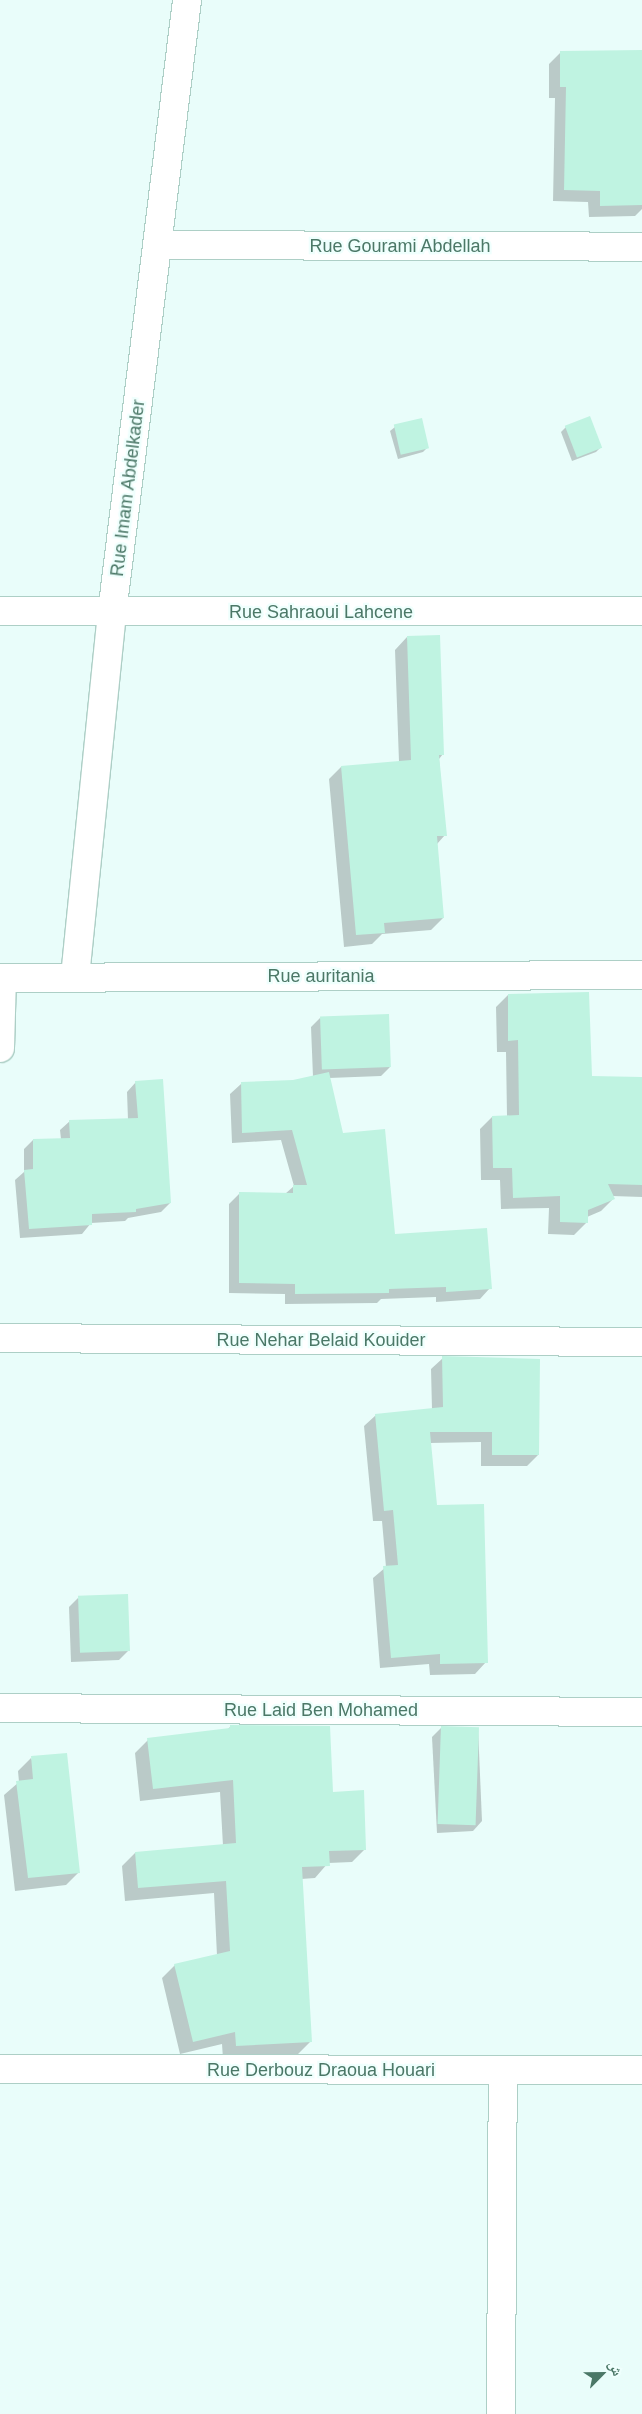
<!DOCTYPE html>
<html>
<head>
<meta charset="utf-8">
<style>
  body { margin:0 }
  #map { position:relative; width:642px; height:2414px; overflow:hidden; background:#e9fdfa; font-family:Arial,"Noto Naskh Arabic",sans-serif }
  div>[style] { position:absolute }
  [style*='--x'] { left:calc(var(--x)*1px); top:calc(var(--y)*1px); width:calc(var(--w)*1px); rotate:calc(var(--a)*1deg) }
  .shadow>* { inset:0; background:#0003 }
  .building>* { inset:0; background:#bff3e1; transform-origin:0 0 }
  .roads { filter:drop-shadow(1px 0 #adcfc6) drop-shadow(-1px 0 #adcfc6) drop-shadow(0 1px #adcfc6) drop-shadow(0 -1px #adcfc6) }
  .minor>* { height:28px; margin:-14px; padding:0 14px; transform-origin:14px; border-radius:14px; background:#fff }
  span { translate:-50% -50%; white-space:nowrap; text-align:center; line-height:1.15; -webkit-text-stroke:4.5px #effffd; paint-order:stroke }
  .street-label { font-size:18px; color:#4b7867 }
  .north { position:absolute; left:577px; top:2349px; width:50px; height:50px; -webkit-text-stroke:4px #effffd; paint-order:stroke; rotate:67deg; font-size:14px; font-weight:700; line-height:20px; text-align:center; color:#4b7867 }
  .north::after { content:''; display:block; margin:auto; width:18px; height:22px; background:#4b7867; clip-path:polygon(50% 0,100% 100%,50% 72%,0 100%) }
</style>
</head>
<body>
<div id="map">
  <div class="shadow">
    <i style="clip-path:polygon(561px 52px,642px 61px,642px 209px,635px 216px,589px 217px,588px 202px,553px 201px,555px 98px,549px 98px,549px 64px)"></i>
    <i style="clip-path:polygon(395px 427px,428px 447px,423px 452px,398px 459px,390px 431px)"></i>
    <i style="clip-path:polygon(566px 427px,601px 447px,596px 452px,572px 461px,561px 432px)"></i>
    <i style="clip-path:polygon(407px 637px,443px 754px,439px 759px,445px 835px,437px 844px,443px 918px,431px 930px,382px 934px,372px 944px,344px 947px,329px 779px,341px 767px,399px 762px,395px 650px)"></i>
    <i style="clip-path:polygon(508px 995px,590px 1077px,642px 1078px,642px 1197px,612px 1196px,613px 1199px,601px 1211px,587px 1217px,587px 1222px,574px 1235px,548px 1234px,549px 1208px,501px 1209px,500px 1180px,481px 1180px,480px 1129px,492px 1117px,507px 1117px,506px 1052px,497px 1052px,496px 1007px)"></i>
    <i style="clip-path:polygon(320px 1018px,390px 1067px,381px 1076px,329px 1078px,342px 1134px,394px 1235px,490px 1288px,480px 1299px,436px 1302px,436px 1297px,381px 1299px,377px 1303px,285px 1304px,285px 1294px,229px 1293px,229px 1204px,239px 1194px,285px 1194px,294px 1186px,281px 1140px,232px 1143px,230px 1094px,241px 1084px,293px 1081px,313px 1077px,311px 1027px)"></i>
    <i style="clip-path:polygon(136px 1082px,170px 1203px,161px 1212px,128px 1218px,125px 1221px,91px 1223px,82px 1234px,20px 1238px,15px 1180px,24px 1172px,24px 1149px,33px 1140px,61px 1139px,60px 1130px,70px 1121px,128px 1120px,127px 1092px)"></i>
    <i style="clip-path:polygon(443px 1358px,538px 1455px,527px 1466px,481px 1466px,481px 1442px,430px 1443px,436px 1506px,486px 1662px,475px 1674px,430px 1675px,429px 1664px,380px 1668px,373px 1578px,386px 1567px,382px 1521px,373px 1521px,364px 1426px,376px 1415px,432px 1410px,431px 1369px)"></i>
    <i style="clip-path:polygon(78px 1598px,128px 1651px,119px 1660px,71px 1662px,69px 1607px)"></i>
    <i style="clip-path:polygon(231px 1726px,332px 1793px,365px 1849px,352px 1862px,328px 1863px,315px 1878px,301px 1879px,310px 2042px,297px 2055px,223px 2059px,222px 2044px,180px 2054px,162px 1978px,175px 1965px,217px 1956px,214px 1893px,125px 1901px,122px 1866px,135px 1853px,223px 1846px,220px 1792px,140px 1801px,135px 1753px,148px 1740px,227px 1730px)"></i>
    <i style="clip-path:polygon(441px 1728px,478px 1728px,482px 1821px,473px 1831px,437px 1833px,432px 1737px)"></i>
    <i style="clip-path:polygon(31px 1758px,79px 1872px,66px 1885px,15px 1891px,4px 1795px,19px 1782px,18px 1771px)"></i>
  </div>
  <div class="building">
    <i style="clip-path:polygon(642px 50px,642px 205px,600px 206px,600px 191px,564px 190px,566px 87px,560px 87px,560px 51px)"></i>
    <i style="left:590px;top:416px;width:34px;height:27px;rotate:69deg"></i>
    <i style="left:422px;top:418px;width:31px;height:29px;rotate:77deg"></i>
    <i style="clip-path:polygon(440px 635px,444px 755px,439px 755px,447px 836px,437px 836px,444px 918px,384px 923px,385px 933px,356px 935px,341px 766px,411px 760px,407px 636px)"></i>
    <i style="clip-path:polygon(589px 992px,592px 1076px,642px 1077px,642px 1185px,608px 1184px,615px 1199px,588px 1210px,588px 1223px,560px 1222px,560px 1196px,513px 1198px,512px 1168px,493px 1168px,492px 1116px,519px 1115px,518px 1040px,508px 1041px,508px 994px)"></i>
    <i style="left:389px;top:1014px;width:53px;height:69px;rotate:88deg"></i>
    <i style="clip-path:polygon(329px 1072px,343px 1133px,385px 1129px,395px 1234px,487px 1228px,492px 1289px,446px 1292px,446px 1287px,389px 1289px,389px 1293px,295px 1294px,295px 1284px,239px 1283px,239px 1192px,293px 1193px,293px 1185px,307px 1185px,292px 1130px,242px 1133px,241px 1082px,293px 1080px)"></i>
    <i style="clip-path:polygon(163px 1079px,171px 1203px,136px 1209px,136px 1212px,92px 1214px,92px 1225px,29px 1229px,24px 1170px,33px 1169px,33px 1139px,70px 1138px,69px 1120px,138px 1118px,135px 1081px)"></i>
    <i style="clip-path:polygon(442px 1356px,540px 1359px,539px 1455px,492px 1455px,492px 1432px,430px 1432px,437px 1505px,484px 1504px,488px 1663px,440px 1664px,440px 1654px,391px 1658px,383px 1566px,398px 1565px,393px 1510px,384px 1511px,375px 1414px,443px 1407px)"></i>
    <i style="left:128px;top:1594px;width:57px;height:50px;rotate:88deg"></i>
    <i style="clip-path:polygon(230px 1725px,330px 1726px,333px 1792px,364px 1790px,366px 1850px,329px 1851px,330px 1866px,302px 1867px,312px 2042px,236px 2046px,235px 2032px,193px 2042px,174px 1964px,230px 1951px,226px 1881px,138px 1888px,135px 1852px,236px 1843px,233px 1780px,153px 1789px,147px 1738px,230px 1728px)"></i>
    <i style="left:441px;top:1726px;width:38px;height:98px;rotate:2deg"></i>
    <i style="clip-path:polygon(67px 1753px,80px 1873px,28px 1878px,16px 1781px,33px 1779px,31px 1756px)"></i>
  </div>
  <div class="roads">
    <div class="minor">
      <i style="--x:158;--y:245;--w:484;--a:0.2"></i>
      <i style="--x:0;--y:611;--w:642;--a:0"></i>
      <i style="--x:75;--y:977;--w:366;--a:-84.2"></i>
      <i style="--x:112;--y:613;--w:618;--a:-83.02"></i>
      <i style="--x:0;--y:978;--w:642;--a:-0.27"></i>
      <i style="--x:0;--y:1048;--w:70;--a:-88.4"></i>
      <i style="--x:0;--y:1338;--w:642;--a:0.36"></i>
      <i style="--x:0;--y:1708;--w:642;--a:0.36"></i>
      <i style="--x:0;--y:2069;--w:642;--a:0.09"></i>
      <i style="--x:501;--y:2414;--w:344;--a:-89.7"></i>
    </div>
  </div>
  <div class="street-label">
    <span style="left:400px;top:246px">Rue Gourami Abdellah</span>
    <span style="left:128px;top:488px;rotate:-83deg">Rue Imam Abdelkader</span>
    <span style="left:321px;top:612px">Rue Sahraoui Lahcene</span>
    <span style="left:321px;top:976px">Rue auritania</span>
    <span style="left:321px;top:1340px">Rue Nehar Belaid Kouider</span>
    <span style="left:321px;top:1710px">Rue Laid Ben Mohamed</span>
    <span style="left:321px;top:2070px">Rue Derbouz Draoua Houari</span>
  </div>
  <div class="north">ش</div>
</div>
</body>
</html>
